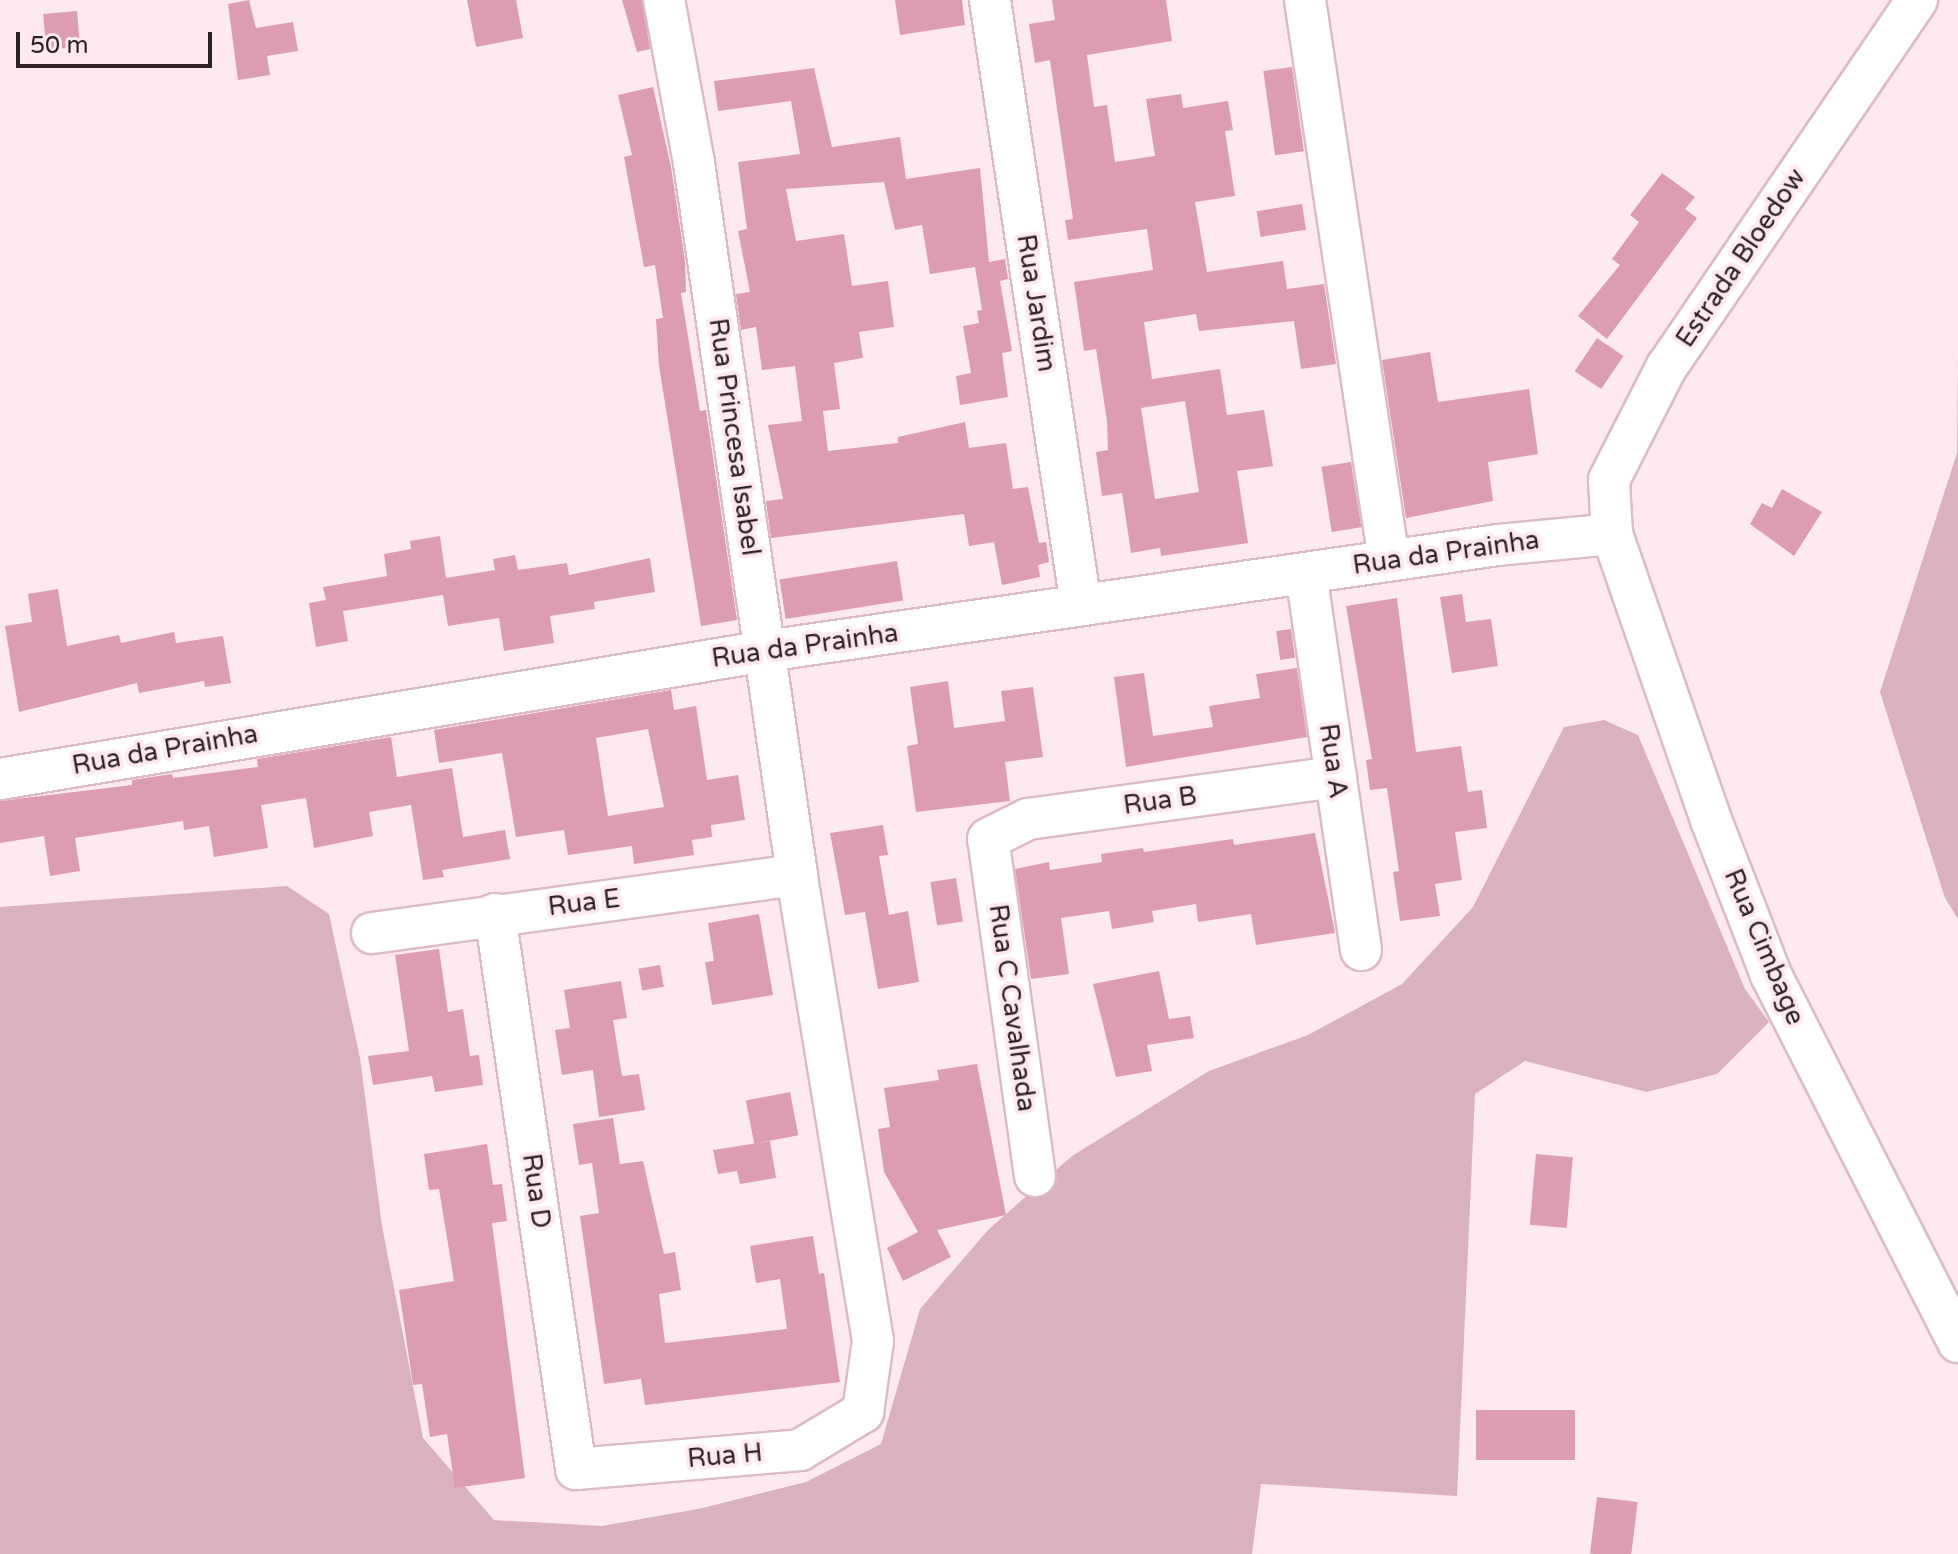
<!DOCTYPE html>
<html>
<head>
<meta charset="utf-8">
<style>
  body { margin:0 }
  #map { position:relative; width:1958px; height:1554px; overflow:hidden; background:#fee9ef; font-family:"Varela Round",sans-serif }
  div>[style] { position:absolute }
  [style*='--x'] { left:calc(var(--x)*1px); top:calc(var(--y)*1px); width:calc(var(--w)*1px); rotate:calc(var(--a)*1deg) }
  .green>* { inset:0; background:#dab1be }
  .building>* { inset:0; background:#dc9cb3; transform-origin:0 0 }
  .roads { filter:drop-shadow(2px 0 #dcbbc6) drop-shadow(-2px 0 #dcbbc6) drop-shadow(0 2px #dcbbc6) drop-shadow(0 -2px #dcbbc6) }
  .minor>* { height:40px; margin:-20px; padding:0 20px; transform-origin:20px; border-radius:20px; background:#fff }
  span { translate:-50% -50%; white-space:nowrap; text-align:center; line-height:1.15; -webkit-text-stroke:8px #fee9ef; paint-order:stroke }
  .street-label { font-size:26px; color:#2d2125 }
  .scale { position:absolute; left:16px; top:32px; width:196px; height:36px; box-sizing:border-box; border:4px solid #2d2125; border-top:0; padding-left:10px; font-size:24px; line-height:28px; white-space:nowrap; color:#2d2125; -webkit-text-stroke:6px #fee9ef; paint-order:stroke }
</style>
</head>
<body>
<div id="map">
  <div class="green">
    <i style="clip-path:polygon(1958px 346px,1958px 919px,1945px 898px,1880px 692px,1957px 453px)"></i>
    <i style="clip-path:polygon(1604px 720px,1638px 735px,1745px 989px,1769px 1022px,1717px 1074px,1647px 1092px,1525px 1061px,1475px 1094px,1457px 1496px,1261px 1484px,1252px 1554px,0 1554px,0 907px,287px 886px,329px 914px,360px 1058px,382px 1226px,423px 1438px,494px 1520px,602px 1526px,703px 1508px,806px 1482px,881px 1444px,920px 1309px,988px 1230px,1072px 1156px,1209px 1071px,1308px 1035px,1402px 984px,1473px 907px,1564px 727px)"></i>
  </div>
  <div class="building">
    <i style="clip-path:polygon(249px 0,256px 28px,293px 22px,298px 51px,267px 56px,270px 75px,238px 80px,228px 4px)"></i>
    <i style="clip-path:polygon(467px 0,516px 0,523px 38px,476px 47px)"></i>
    <i style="clip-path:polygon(622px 0,642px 0,650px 49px,637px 52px)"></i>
    <i style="clip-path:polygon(895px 0,962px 0,965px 25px,900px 35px)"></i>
    <i style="clip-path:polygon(evenodd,1052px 0,1166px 0,1172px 41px,1087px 55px,1094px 107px,1107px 105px,1115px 162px,1155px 156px,1146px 99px,1181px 94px,1183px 108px,1228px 101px,1233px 130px,1225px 131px,1235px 196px,1195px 202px,1207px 272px,1283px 261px,1287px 289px,1324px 284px,1336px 364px,1301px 369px,1294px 321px,1199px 331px,1196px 314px,1144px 322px,1152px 379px,1220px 369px,1227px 415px,1264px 410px,1273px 466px,1237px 471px,1248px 543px,1161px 556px,1160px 548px,1131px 553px,1122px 493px,1102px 496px,1096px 452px,1108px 450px,1107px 421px,1096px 349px,1084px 351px,1074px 282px,1153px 270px,1147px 229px,1068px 240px,1065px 220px,1073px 219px,1050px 60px,1035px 63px,1029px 24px,1055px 20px,1052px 0,1185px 401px,1199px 492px,1155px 499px,1141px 408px,1185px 401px)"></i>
    <i style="left:77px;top:11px;width:36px;height:34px;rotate:85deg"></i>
    <i style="left:1292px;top:67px;width:85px;height:29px;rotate:82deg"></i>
    <i style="clip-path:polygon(814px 68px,832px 147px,900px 137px,906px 179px,980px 168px,989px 262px,1005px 259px,1008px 279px,1000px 281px,1012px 351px,1002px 353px,1008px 397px,960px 405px,956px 376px,971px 373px,963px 326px,979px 323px,977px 311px,982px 310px,975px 267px,930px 274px,922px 225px,895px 230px,884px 182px,786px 189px,796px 241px,844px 234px,852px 286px,888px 281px,894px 327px,859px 332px,863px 358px,834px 363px,840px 409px,823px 411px,828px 451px,898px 443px,898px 437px,965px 422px,969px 448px,1006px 443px,1013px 489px,1028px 487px,1039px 543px,1046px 542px,1049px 562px,1038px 565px,1040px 577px,1002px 585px,994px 542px,969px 546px,964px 514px,771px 538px,766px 501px,783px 499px,768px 425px,802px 421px,795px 366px,762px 370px,756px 327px,741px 330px,736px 294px,750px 292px,738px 231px,747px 229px,738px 162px,800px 154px,791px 101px,718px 111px,714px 81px)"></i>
    <i style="clip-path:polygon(653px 87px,671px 167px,685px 261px,686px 292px,681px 293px,700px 411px,706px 410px,737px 620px,701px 626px,659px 366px,656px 319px,663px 318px,655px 265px,644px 267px,624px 157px,632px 155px,618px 95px)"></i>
    <i style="clip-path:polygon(1662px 173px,1695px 197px,1685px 209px,1697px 218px,1607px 339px,1578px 316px,1620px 265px,1612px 259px,1639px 222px,1630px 215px)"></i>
    <i style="left:1302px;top:204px;width:26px;height:46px;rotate:81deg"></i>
    <i style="left:1597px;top:338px;width:32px;height:40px;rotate:34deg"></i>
    <i style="clip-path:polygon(1430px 352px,1438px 402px,1529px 389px,1538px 454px,1488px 462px,1493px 501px,1406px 518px,1382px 360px)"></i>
    <i style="left:1351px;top:462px;width:66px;height:30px;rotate:81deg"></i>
    <i style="clip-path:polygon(1782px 489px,1822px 512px,1794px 556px,1750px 524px,1762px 503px,1772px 508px)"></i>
    <i style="clip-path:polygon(440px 536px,446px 578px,495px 570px,493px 559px,515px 555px,518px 570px,567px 563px,569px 575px,650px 558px,655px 592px,594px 602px,595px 609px,550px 616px,554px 643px,504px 651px,499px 618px,448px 626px,443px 595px,343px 611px,348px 641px,316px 647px,309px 603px,326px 600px,323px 587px,387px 576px,384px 554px,411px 549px,410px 541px)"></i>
    <i style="left:897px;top:561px;width:40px;height:119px;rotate:81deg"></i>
    <i style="clip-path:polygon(58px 589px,67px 646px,119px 635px,121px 643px,174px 632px,176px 643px,223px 636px,231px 683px,205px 687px,204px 681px,139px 693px,137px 683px,19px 712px,5px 626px,32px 622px,28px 594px)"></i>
    <i style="clip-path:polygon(1462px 594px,1466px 622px,1491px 619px,1498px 666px,1452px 673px,1440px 597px)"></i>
    <i style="clip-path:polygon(1397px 598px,1416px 752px,1461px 746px,1468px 792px,1482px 790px,1487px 828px,1455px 832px,1462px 880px,1435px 884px,1440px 916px,1400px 921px,1393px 872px,1399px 871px,1387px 788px,1370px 790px,1366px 760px,1372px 759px,1346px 606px)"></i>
    <i style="left:1291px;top:629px;width:29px;height:15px;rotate:82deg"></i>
    <i style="clip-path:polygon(1297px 668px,1307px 737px,1126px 767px,1114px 677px,1144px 673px,1153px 736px,1213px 727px,1209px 706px,1260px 698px,1256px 674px)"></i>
    <i style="clip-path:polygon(948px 681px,954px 728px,1005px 721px,1001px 691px,1033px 687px,1043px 757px,1005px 762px,1010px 801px,916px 812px,907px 746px,918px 744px,910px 687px)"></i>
    <i style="clip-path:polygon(evenodd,671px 690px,674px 710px,696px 706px,707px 780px,738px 775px,745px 820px,711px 825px,712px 837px,692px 840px,694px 855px,634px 864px,632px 846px,568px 855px,564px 830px,516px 837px,502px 753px,439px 763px,434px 730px,671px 690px,648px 729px,664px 807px,608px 816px,596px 738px,648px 729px)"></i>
    <i style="clip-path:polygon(391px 737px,397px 777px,452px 768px,463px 837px,505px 830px,510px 859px,442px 870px,444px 877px,423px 880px,411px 805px,369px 812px,373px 836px,314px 848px,306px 798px,261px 805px,268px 848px,214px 857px,209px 826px,184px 830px,183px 821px,75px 838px,80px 871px,50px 876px,44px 836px,0 843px,0 801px,132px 785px,132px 780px,172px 774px,173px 778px,258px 767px,257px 759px)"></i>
    <i style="clip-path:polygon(883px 825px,888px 855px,879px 856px,889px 915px,908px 911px,919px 982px,878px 989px,865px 912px,845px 915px,830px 833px)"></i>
    <i style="clip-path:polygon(1315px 833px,1335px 933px,1256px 945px,1251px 914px,1198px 922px,1196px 904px,1152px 911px,1154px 922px,1112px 929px,1109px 911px,1061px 918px,1069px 974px,1031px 979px,1015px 869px,1049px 862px,1050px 870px,1102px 862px,1101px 854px,1143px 848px,1144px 852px,1233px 839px,1234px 845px)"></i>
    <i style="left:956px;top:878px;width:44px;height:26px;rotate:81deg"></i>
    <i style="clip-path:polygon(759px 914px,773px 995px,712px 1005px,705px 962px,714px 961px,708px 923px)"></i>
    <i style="clip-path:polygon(439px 949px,448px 1012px,463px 1009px,470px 1056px,479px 1055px,483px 1085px,435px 1092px,432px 1076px,373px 1085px,368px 1056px,409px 1051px,395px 955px)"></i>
    <i style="left:660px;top:965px;width:22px;height:22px;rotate:80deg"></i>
    <i style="clip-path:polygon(1159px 971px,1169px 1019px,1190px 1016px,1194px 1038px,1147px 1045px,1152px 1071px,1116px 1077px,1093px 984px)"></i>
    <i style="clip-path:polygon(621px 981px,627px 1018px,613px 1020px,622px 1076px,639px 1074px,645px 1110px,599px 1117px,593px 1070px,562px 1075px,555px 1030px,570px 1028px,564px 990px)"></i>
    <i style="clip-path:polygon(977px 1064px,1006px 1215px,937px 1230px,951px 1257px,903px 1281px,887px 1248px,918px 1232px,884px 1172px,878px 1129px,890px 1127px,884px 1088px,939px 1080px,937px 1070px)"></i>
    <i style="left:790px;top:1092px;width:44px;height:45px;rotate:79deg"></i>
    <i style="clip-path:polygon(613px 1118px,620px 1164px,643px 1161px,664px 1254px,675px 1252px,681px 1290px,659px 1294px,665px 1343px,787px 1329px,780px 1279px,756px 1283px,750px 1246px,813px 1236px,819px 1274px,824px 1273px,840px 1382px,645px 1405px,641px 1379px,604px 1384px,580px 1216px,599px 1213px,592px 1163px,579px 1165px,573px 1124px)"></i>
    <i style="clip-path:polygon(770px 1141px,776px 1178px,740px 1184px,737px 1171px,718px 1174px,713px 1150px)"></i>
    <i style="clip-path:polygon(487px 1144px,493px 1185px,502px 1184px,507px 1221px,492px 1223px,525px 1478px,455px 1488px,447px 1434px,430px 1437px,422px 1384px,413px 1385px,399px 1290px,454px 1281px,439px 1189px,429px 1190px,424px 1154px)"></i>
    <i style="left:1536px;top:1154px;width:37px;height:71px;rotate:5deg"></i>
    <i style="left:1476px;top:1410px;width:99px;height:50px"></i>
    <i style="left:1597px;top:1497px;width:41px;height:57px;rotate:7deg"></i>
  </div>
  <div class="roads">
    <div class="minor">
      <i style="--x:990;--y:0;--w:612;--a:81.45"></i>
      <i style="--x:1305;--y:0;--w:567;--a:81.48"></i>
      <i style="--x:1917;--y:0;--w:443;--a:124.3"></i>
      <i style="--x:1667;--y:366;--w:128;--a:117"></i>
      <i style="--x:1609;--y:480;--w:54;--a:86.8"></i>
      <i style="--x:1612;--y:534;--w:303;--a:70.9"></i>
      <i style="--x:1711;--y:820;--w:166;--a:68.8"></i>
      <i style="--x:1771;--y:975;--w:412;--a:63"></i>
      <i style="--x:1306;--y:573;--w:381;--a:81.7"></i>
      <i style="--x:0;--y:779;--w:777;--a:-9.49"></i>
      <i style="--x:766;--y:651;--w:740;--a:-8.24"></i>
      <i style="--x:1498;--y:545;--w:115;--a:-5.5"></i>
      <i style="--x:495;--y:914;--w:561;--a:81.7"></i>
      <i style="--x:576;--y:1469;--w:225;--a:-4.8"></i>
      <i style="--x:800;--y:1450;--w:74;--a:-31.1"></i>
      <i style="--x:863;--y:1412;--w:72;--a:-82"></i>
      <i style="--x:873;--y:1341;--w:472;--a:-99.3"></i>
      <i style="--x:797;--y:875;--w:719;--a:-98.23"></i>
      <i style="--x:694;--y:163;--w:166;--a:-100.4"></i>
      <i style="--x:372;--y:933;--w:429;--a:-7.8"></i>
      <i style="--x:1035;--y:1176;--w:340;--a:-97.9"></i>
      <i style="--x:988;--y:839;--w:45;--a:-26.6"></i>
      <i style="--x:1028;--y:819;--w:311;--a:-7.8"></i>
    </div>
  </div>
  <div class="street-label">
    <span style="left:1741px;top:258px;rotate:-56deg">Estrada Bloedow</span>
    <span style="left:1036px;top:303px;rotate:81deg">Rua Jardim</span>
    <span style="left:734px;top:437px;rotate:82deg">Rua Princesa Isabel</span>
    <span style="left:1446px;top:553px;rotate:-8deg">Rua da Prainha</span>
    <span style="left:805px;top:646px;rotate:-8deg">Rua da Prainha</span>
    <span style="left:165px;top:750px;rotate:-10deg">Rua da Prainha</span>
    <span style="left:1333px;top:761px;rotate:82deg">Rua A</span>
    <span style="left:1160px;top:801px;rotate:-8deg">Rua B</span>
    <span style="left:584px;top:903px;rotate:-7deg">Rua E</span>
    <span style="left:1764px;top:947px;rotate:67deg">Rua Cimbage</span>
    <span style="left:1012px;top:1008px;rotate:82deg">Rua C Cavalhada</span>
    <span style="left:536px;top:1191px;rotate:82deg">Rua D</span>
    <span style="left:725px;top:1456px;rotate:-5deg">Rua H</span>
  </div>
  <div class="scale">50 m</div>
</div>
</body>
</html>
